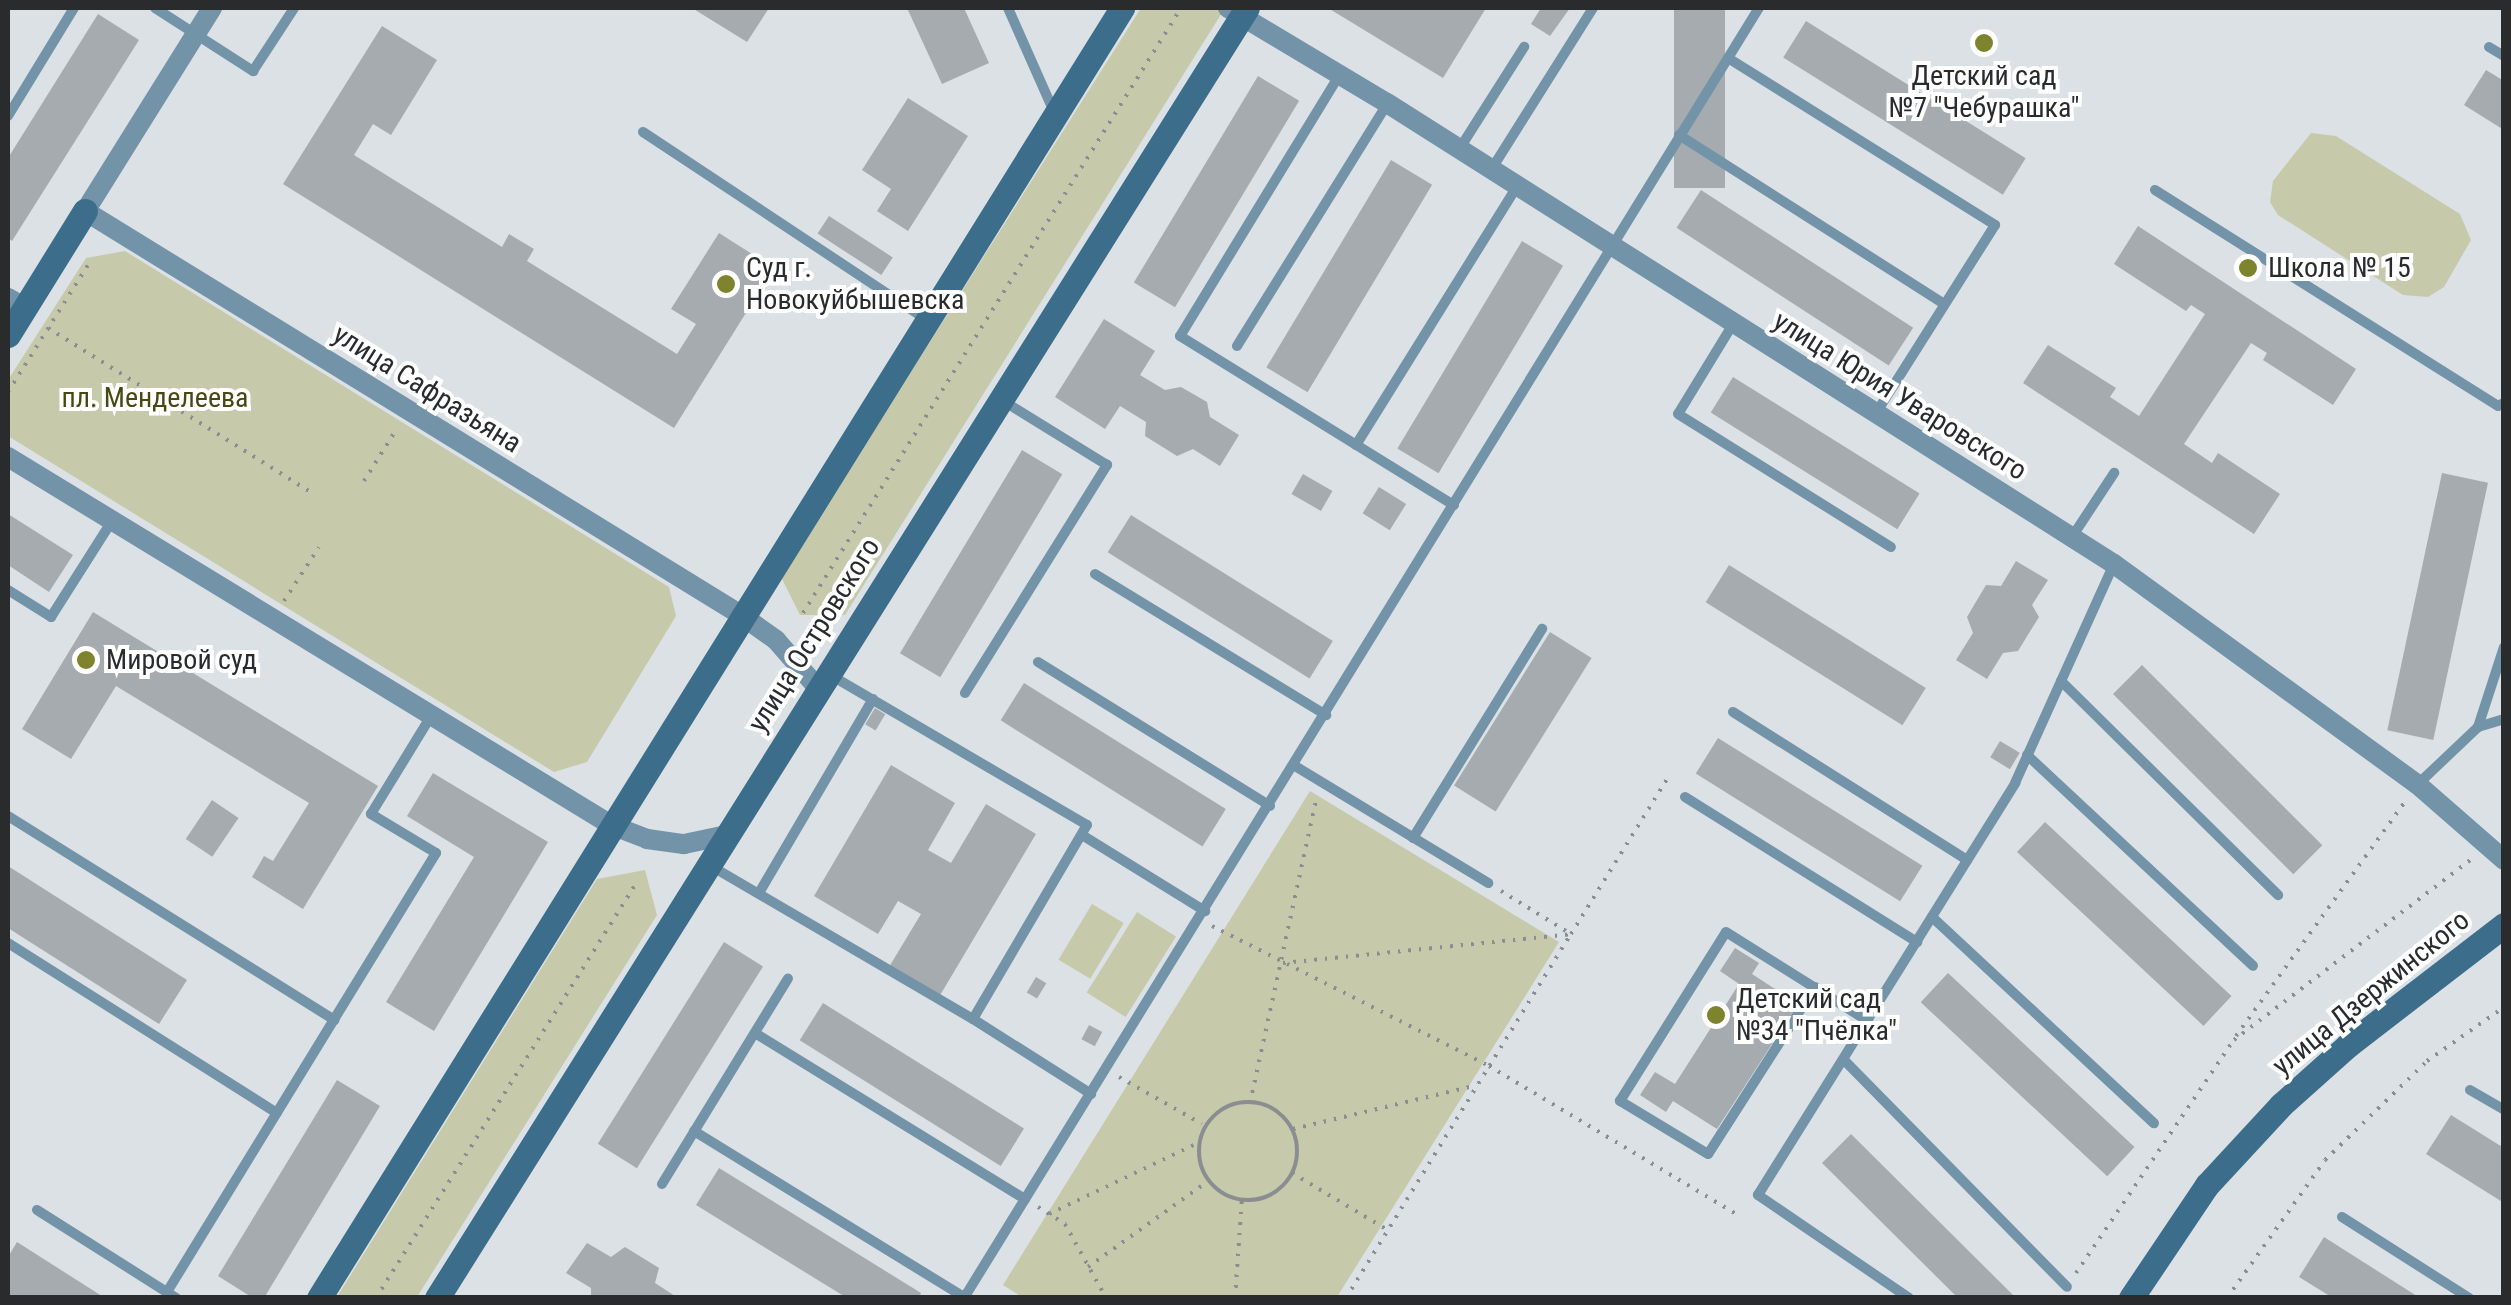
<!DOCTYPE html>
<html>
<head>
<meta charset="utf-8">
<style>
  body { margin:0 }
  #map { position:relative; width:2511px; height:1305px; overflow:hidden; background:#dbe1e5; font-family:"Roboto Condensed",sans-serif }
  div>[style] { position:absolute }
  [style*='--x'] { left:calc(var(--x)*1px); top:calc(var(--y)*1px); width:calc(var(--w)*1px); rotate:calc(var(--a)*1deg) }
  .green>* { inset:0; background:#c6caab; transform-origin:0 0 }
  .building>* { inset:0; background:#a5abaf; transform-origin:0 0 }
  .path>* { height:4px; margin-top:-2px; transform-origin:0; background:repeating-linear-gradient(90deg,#8a8e91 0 2.5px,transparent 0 10.5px) }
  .path>.ring { margin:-2px; padding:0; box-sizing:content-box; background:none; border:4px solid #8a8e91; border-radius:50% }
  .lane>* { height:10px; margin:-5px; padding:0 5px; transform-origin:5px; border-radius:5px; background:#7393a8 }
  .street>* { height:20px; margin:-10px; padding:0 10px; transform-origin:10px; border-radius:10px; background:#7393a8 }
  .secondary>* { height:25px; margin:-12.5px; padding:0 12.5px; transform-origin:12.5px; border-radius:12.5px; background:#3c6e8b }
  .dots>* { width:28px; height:28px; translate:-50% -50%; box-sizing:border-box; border:5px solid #fff; border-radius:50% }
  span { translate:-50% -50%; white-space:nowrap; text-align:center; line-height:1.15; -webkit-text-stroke:8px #fff; paint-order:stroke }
  .poi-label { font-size:28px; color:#292b2d }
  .left { translate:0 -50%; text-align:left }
  .street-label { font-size:28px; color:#292b2d }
  .park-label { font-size:28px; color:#464912 }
  .frame { position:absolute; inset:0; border:10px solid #292b2d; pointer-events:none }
</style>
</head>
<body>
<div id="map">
  <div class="green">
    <i style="clip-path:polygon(1141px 8px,1225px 8px,845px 615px,800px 615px,781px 577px)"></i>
    <i style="clip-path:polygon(2311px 133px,2336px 136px,2460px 214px,2471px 240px,2444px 287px,2428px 297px,2403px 295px,2278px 215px,2270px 202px,2273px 181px)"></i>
    <i style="clip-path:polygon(125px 251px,669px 587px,676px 616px,587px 762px,554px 772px,8px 436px,8px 380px,86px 258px)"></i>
    <i style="clip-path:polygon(1310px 791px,1559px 942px,1337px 1297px,1022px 1297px,1003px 1285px)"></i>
    <i style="clip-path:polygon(645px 870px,657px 915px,417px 1297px,337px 1297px,597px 879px)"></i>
    <i style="left:1092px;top:904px;width:37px;height:65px;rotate:31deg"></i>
    <i style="left:1137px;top:912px;width:46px;height:95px;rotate:32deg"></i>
  </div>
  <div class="building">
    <i style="clip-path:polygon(692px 8px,769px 8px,747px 42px)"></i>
    <i style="clip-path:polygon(907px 8px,964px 8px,989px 63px,942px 84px)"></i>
    <i style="clip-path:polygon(1328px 8px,1486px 8px,1443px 78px)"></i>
    <i style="clip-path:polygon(1541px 8px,1570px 8px,1550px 36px,1531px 24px)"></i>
    <i style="left:1674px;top:8px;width:51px;height:180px"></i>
    <i style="clip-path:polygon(98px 14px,139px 40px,12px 241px,8px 238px,8px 158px)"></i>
    <i style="left:1806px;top:21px;width:259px;height:43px;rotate:32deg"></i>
    <i style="clip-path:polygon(382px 26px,437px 60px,391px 135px,373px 124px,354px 155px,502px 247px,509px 234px,534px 249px,527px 261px,677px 354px,696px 324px,671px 309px,719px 233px,774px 268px,674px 428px,283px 184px)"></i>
    <i style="clip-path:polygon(2486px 70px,2504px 81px,2504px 130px,2464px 105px)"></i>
    <i style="left:1258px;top:76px;width:48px;height:241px;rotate:31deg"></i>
    <i style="clip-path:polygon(908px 98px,968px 136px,908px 231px,877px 211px,891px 189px,862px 170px)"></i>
    <i style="left:1391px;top:160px;width:48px;height:242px;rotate:31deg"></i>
    <i style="left:1701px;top:190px;width:253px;height:45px;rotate:33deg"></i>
    <i style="left:829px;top:216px;width:76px;height:21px;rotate:33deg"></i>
    <i style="clip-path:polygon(2138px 226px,2356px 369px,2333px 405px,2263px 360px,2267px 353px,2251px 343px,2184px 444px,2212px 463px,2218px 453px,2280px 494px,2254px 534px,2023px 383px,2048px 345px,2116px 388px,2110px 397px,2139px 416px,2205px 314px,2191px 305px,2186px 311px,2114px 264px)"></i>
    <i style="left:1522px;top:241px;width:48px;height:242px;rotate:31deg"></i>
    <i style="clip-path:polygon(1104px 319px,1155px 351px,1140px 375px,1165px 390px,1181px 387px,1207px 402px,1210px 417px,1239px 435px,1220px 466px,1193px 449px,1177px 456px,1145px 436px,1146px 422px,1120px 406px,1105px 429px,1055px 397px)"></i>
    <i style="left:1733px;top:377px;width:220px;height:42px;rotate:32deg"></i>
    <i style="left:1022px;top:450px;width:47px;height:237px;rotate:31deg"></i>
    <i style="left:2442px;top:473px;width:47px;height:263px;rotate:12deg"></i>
    <i style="left:1303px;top:474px;width:34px;height:23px;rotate:30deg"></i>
    <i style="left:1379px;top:487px;width:32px;height:31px;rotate:32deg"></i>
    <i style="clip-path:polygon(8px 514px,73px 555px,49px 592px,8px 565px)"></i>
    <i style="left:1131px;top:515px;width:238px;height:44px;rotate:32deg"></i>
    <i style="clip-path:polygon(2016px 561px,2048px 580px,2032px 605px,2039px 617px,2018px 651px,2003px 653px,1987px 679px,1956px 660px,1973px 633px,1967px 617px,1986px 585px,2001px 586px)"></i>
    <i style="left:1729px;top:565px;width:232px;height:44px;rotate:32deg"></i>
    <i style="clip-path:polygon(93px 612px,378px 786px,303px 909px,252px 877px,264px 856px,273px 861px,309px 803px,116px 686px,71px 759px,22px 729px)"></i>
    <i style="left:1550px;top:632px;width:49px;height:181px;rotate:32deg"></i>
    <i style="left:2142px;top:665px;width:255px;height:41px;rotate:45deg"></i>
    <i style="left:1024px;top:683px;width:238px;height:44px;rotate:32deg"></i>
    <i style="left:875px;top:708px;width:12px;height:19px;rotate:31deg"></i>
    <i style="left:1718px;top:738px;width:241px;height:42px;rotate:32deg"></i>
    <i style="left:2000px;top:741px;width:23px;height:19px;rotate:31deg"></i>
    <i style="clip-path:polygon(891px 765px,955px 803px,928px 850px,951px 863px,986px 804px,1036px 834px,939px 997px,889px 967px,921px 914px,898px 901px,878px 934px,814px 896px)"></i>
    <i style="clip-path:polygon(433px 773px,548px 842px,434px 1031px,386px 1002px,474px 857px,407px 816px)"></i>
    <i style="left:212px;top:800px;width:32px;height:47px;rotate:34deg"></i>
    <i style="left:2045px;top:822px;width:255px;height:41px;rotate:43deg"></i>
    <i style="clip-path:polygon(8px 866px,187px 980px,159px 1024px,8px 928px)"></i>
    <i style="left:724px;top:942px;width:46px;height:238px;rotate:32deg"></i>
    <i style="clip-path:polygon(1735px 948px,1759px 963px,1752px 974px,1798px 1004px,1717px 1129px,1673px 1101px,1666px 1112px,1640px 1095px,1655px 1072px,1675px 1084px,1739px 984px,1720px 971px)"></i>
    <i style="left:1948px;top:973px;width:255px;height:40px;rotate:43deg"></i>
    <i style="left:1036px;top:977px;width:12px;height:18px;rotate:31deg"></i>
    <i style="left:823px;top:1003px;width:237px;height:44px;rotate:32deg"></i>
    <i style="left:1089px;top:1025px;width:15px;height:16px;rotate:28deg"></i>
    <i style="clip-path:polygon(337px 1080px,380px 1106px,264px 1298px,253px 1298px,218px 1276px)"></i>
    <i style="clip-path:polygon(2451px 1115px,2504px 1148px,2504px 1203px,2426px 1154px)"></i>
    <i style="clip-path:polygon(1851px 1134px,2016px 1298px,1958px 1298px,1822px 1163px)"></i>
    <i style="clip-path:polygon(719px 1168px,921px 1293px,919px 1298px,847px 1298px,696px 1205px)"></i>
    <i style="clip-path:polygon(2324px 1237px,2420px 1298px,2333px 1298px,2299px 1277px)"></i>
    <i style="clip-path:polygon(17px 1242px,105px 1298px,8px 1298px,8px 1257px)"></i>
    <i style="clip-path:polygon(587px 1243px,611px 1257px,625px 1247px,659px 1268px,655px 1283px,678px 1298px,591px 1298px,591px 1288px,566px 1273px)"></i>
  </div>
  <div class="path">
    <i style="--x:48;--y:328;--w:308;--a:32"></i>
    <i style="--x:8;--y:392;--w:156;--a:-57.8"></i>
    <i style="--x:364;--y:481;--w:60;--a:-57.9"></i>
    <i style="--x:284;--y:601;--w:64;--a:-57.1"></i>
    <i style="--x:803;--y:613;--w:713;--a:-58"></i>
    <i style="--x:1501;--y:891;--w:82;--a:31.6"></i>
    <i style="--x:1571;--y:934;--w:182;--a:-58.2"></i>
    <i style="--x:1212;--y:926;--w:310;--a:26.8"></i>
    <i style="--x:1489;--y:1066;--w:290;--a:30.9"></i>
    <i style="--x:1283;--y:963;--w:289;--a:-5.7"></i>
    <i style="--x:2236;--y:1036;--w:291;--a:-54.2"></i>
    <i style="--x:1119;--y:1077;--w:95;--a:29.5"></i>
    <i class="ring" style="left:1199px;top:1102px;width:94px;height:94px"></i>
    <i style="--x:1250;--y:1103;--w:310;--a:-77.7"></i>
    <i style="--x:1293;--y:1129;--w:189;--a:-13.4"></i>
    <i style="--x:1292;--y:1173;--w:109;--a:30.8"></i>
    <i style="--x:1038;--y:1207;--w:32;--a:32"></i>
    <i style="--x:1065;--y:1224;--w:85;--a:61"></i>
    <i style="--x:1049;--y:1214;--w:165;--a:-25.5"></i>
    <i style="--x:1088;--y:1267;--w:148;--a:-35.6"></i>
    <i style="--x:2076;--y:1273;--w:282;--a:-55.9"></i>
    <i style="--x:2234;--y:1040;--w:299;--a:-37.3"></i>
    <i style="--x:376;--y:1298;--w:490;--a:-57.9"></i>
    <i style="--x:1235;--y:1298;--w:99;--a:-86"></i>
    <i style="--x:1346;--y:1298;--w:428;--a:-58.3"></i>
    <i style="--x:2227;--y:1298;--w:169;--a:-54.6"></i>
    <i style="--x:2325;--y:1160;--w:142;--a:-44.1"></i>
    <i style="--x:2427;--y:1061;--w:94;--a:-35"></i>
  </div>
  <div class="lane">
    <i style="--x:155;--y:8;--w:117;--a:32.7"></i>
    <i style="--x:253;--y:71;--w:75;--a:-56.9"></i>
    <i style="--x:1008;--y:8;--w:114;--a:66.1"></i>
    <i style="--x:2489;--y:47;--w:17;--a:31"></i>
    <i style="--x:1728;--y:58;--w:315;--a:32"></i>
    <i style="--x:1995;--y:225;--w:222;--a:122.3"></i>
    <i style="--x:1340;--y:74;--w:307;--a:121.4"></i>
    <i style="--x:1180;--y:336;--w:322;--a:31.7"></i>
    <i style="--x:8;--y:116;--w:127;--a:-58.6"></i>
    <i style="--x:643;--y:132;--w:339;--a:33.5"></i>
    <i style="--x:1679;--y:135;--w:314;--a:32.5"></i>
    <i style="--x:1460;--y:148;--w:120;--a:-57.6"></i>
    <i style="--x:1491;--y:170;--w:191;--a:-57.8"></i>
    <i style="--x:2155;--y:190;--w:405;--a:32.2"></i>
    <i style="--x:2498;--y:406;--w:7;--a:-27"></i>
    <i style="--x:1733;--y:324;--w:105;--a:121.4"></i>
    <i style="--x:1678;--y:414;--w:251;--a:32"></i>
    <i style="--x:1237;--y:346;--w:285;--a:-58.2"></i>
    <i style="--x:1356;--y:445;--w:305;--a:-58.1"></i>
    <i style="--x:2072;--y:537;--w:77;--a:-56.7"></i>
    <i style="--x:1095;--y:574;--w:271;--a:31.4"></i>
    <i style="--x:8;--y:590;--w:51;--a:32.1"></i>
    <i style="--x:51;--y:617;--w:114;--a:-57.6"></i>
    <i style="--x:1038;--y:662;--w:273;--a:31.8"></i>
    <i style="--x:2061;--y:681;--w:305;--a:44.6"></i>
    <i style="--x:965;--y:693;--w:269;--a:-58.1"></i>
    <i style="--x:1107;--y:465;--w:126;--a:-148.3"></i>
    <i style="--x:1733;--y:712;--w:277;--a:32.3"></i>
    <i style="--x:2478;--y:727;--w:27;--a:-17"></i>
    <i style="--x:2027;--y:755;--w:309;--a:43"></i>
    <i style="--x:1295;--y:766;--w:226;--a:31.2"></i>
    <i style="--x:2418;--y:784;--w:83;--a:-43.5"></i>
    <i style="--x:2478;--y:727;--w:84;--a:-72"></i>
    <i style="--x:1685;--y:797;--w:274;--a:32"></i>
    <i style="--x:8;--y:816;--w:385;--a:32"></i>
    <i style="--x:1082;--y:835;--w:145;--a:31.7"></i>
    <i style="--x:1413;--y:838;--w:246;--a:-58.3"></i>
    <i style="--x:711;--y:866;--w:303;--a:30.3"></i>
    <i style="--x:973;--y:1019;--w:225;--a:-59.6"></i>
    <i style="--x:1087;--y:825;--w:299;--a:-149.7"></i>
    <i style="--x:759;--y:893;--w:225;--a:-59.6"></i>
    <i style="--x:1932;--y:917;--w:303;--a:42.9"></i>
    <i style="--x:8;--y:943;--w:318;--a:32.3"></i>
    <i style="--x:1815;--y:987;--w:198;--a:122.6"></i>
    <i style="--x:1708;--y:1154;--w:103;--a:-148.9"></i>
    <i style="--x:1620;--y:1101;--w:199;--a:-57.9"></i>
    <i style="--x:1726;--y:932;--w:168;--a:32.1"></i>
    <i style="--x:973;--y:1019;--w:140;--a:32.4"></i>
    <i style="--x:755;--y:1033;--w:317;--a:31.6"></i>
    <i style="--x:1844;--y:1060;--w:318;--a:45.5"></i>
    <i style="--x:2470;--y:1090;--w:39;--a:30"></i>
    <i style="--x:694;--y:1131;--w:317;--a:31.6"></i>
    <i style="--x:662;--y:1184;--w:241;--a:-58.5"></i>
    <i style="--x:37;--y:1210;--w:165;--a:32.3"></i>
    <i style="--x:2342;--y:1217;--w:151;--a:32.5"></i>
    <i style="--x:167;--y:1292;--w:515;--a:-58.5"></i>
    <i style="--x:436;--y:853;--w:76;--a:-149"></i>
    <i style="--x:371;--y:814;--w:115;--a:-58.5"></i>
    <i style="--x:964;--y:1298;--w:1515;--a:-58.36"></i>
    <i style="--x:1909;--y:1298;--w:183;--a:-145.7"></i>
    <i style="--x:1758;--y:1195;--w:486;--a:-58"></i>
    <i style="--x:2015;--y:783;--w:240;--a:-65.7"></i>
  </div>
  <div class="street">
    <i style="--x:212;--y:8;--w:239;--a:122"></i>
    <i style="--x:85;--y:211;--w:770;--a:31.63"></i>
    <i style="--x:741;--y:615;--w:43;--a:35.5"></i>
    <i style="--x:776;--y:640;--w:62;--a:48.9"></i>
    <i style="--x:1228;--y:8;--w:185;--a:30.9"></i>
    <i style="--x:1387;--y:103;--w:861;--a:32.38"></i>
    <i style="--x:2114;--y:564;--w:374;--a:36"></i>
    <i style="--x:2417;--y:784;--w:116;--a:41.1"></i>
    <i style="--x:8;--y:298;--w:20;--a:30"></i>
    <i style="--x:8;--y:457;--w:706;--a:31.39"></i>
    <i style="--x:611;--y:825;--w:39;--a:21"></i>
    <i style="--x:647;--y:839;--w:37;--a:8"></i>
    <i style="--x:684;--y:844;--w:40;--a:-12"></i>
  </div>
  <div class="secondary">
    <i style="--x:8;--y:335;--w:146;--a:-58.2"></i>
    <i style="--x:319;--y:1298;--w:1520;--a:-58.1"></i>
    <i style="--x:437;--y:1298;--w:1523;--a:-57.88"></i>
    <i style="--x:2131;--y:1298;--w:136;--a:-56.1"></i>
    <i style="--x:2207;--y:1185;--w:109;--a:-47.2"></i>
    <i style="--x:2281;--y:1105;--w:90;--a:-41.8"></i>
    <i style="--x:2348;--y:1045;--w:197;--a:-37.6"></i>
  </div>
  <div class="dots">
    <i style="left:1984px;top:43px;background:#7e832d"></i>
    <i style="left:2248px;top:268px;background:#7e832d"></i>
    <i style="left:726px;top:284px;background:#7e832d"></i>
    <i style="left:86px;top:660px;background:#7e832d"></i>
    <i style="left:1716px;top:1015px;background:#7e832d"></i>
  </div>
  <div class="poi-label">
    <span style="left:1984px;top:92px">Детский сад<br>№7 "Чебурашка"</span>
    <span class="left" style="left:746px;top:284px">Суд г.<br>Новокуйбышевска</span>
    <span class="left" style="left:2268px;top:268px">Школа № 15</span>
    <span class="left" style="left:106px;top:660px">Мировой суд</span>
    <span class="left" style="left:1736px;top:1015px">Детский сад<br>№34 "Пчёлка"</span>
  </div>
  <div class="street-label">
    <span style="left:427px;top:389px;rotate:32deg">улица Сафразьяна</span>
    <span style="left:1900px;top:396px;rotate:32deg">улица Юрия Уваровского</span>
    <span style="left:814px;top:635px;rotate:-58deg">улица Островского</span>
    <span style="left:2371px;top:993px;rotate:-39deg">улица Дзержинского</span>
  </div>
  <div class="park-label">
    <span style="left:155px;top:398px">пл. Менделеева</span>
  </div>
  <div class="frame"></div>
</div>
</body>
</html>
